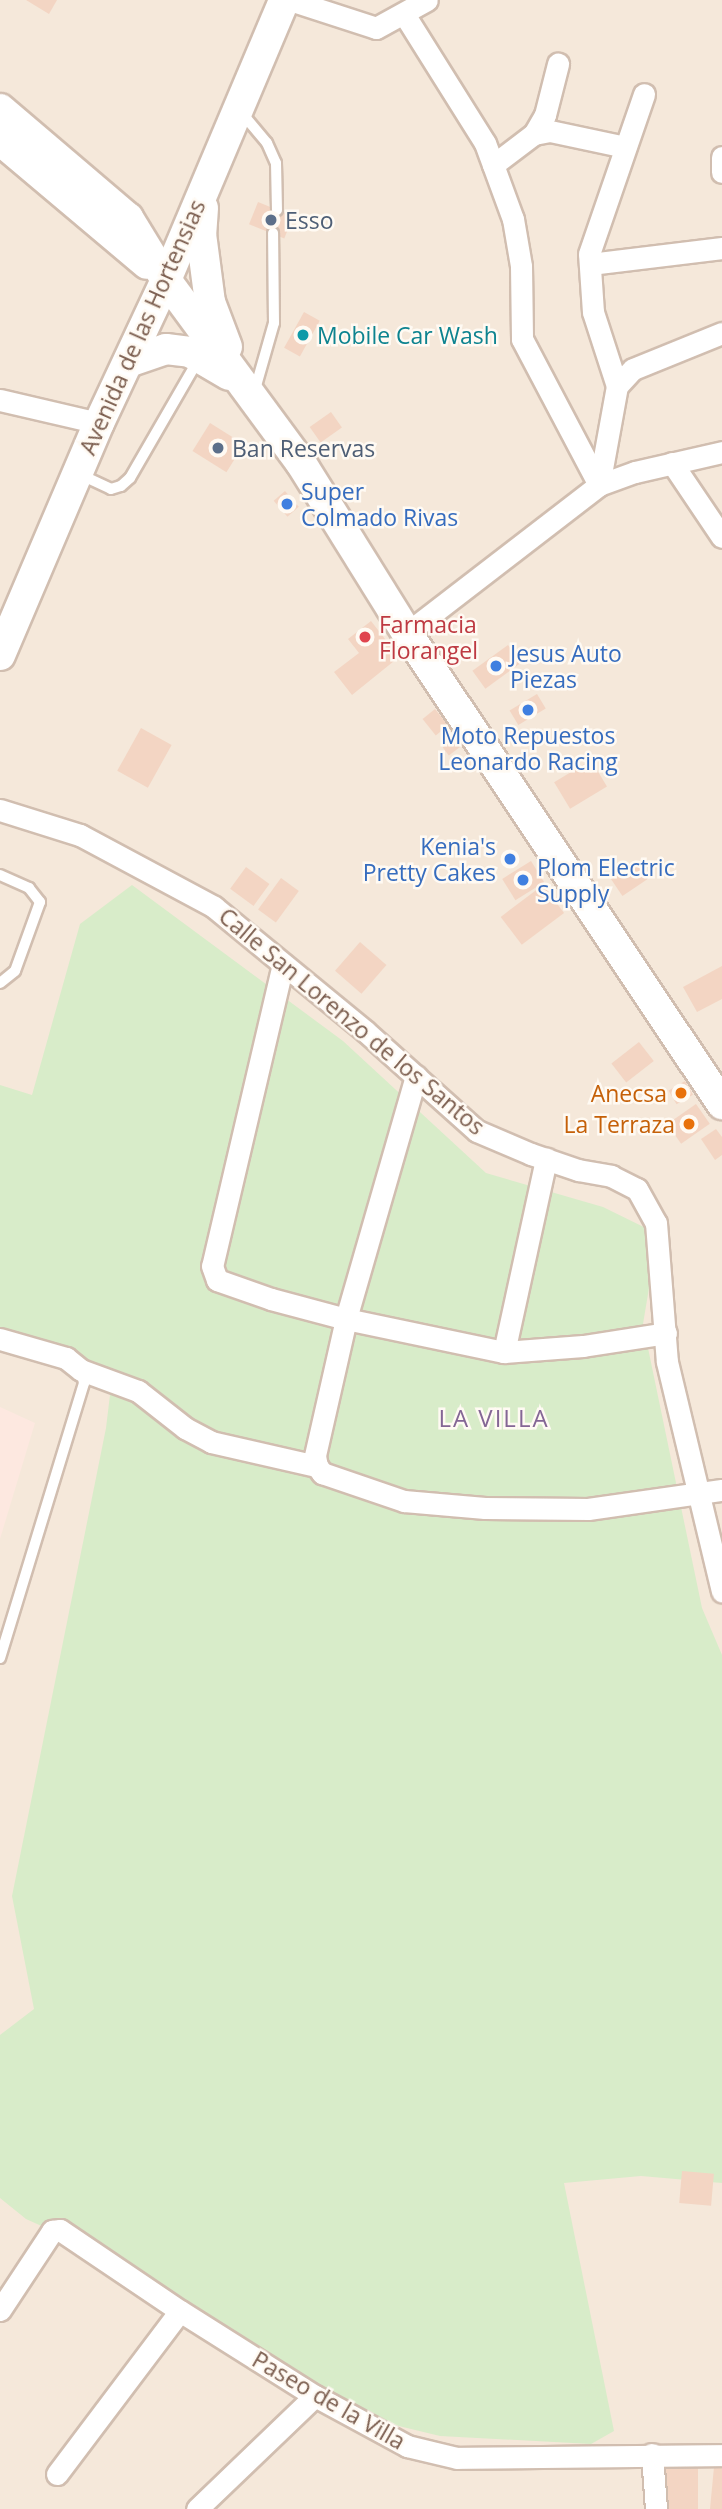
<!DOCTYPE html>
<html>
<head>
<meta charset="utf-8">
<style>
  body { margin:0 }
  #map { position:relative; width:722px; height:2509px; overflow:hidden; background:#fdf6ec; font-family:"Open Sans",sans-serif }
  div>[style] { position:absolute }
  [style*='--x'] { left:calc(var(--x)*1px); top:calc(var(--y)*1px); width:calc(var(--w)*1px); rotate:calc(var(--a)*1deg) }
  .residential>* { inset:0; background:#f5e8da; transform-origin:0 0 }
  .commercial>* { inset:0; background:#fde8e0 }
  .green>* { inset:0; background:#d8ecc9 }
  .building>* { inset:0; background:#f3d5c3; transform-origin:0 0 }
  .roads { filter:drop-shadow(2px 0 #d1beb0) drop-shadow(-2px 0 #d1beb0) drop-shadow(0 2px #d1beb0) drop-shadow(0 -2px #d1beb0) }
  .service>* { height:10px; margin:-5px; padding:0 5px; transform-origin:5px; border-radius:5px; background:#fff }
  .minor>* { height:21px; margin:-10.5px; padding:0 10.5px; transform-origin:10.5px; border-radius:10.5px; background:#fff }
  .secondary>* { height:30px; margin:-15px; padding:0 15px; transform-origin:15px; border-radius:15px; background:#fff }
  .dots>* { width:19px; height:19px; translate:-50% -50%; box-sizing:border-box; border:4px solid #fffaf3; border-radius:50% }
  span { translate:-50% -50%; white-space:nowrap; text-align:center; line-height:1.15; -webkit-text-stroke:5px #fffaf3; paint-order:stroke }
  .service-label { font-size:23px; color:#4e5e75 }
  .left { translate:0 -50%; text-align:left }
  .street-label { font-size:23px; color:#7a5c4d }
  .culture-label { font-size:23px; color:#0d838f }
  .shop-label { font-size:23px; color:#366cbe }
  .right { translate:-100% -50%; text-align:right }
  .health-label { font-size:23px; color:#be3a42 }
  .food-label { font-size:23px; color:#c56008 }
  .neighbourhood-label { font-size:24px; color:#846695; letter-spacing:2px }
</style>
</head>
<body>
<div id="map">
  <div class="residential">
    <i style="left:0;top:0;width:722px;height:2509px"></i>
  </div>
  <div class="commercial">
    <i style="clip-path:polygon(0 1407px,35px 1423px,0 1539px)"></i>
  </div>
  <div class="green">
    <i style="clip-path:polygon(132px 885px,343px 1041px,486px 1173px,603px 1207px,658px 1234px,643px 1324px,702px 1608px,722px 1655px,722px 2183px,641px 2176px,564px 2183px,614px 2431px,591px 2444px,440px 2436px,345px 2413px,139px 2270px,26px 2219px,0 2198px,0 2035px,34px 2009px,12px 1896px,106px 1428px,113px 1370px,0 1333px,0 1085px,32px 1095px,80px 924px)"></i>
  </div>
  <div class="building">
    <i style="clip-path:polygon(26px 0,57px 0,49px 14px)"></i>
    <i style="left:258px;top:202px;width:38px;height:24px;rotate:22deg"></i>
    <i style="left:304px;top:312px;width:18px;height:41px;rotate:29deg"></i>
    <i style="left:331px;top:412px;width:19px;height:26px;rotate:55deg"></i>
    <i style="left:210px;top:423px;width:40px;height:33px;rotate:32deg"></i>
    <i style="left:285px;top:491px;width:21px;height:15px;rotate:49deg"></i>
    <i style="clip-path:polygon(371px 621px,399px 657px,352px 695px,334px 672px,359px 653px,348px 639px)"></i>
    <i style="left:508px;top:645px;width:22px;height:44px;rotate:54deg"></i>
    <i style="left:537px;top:694px;width:17px;height:32px;rotate:59deg"></i>
    <i style="left:435px;top:709px;width:21px;height:16px;rotate:51deg"></i>
    <i style="left:141px;top:728px;width:35px;height:49px;rotate:29deg"></i>
    <i style="left:454px;top:739px;width:10px;height:14px;rotate:53deg"></i>
    <i style="left:591px;top:760px;width:31px;height:43px;rotate:59deg"></i>
    <i style="left:531px;top:861px;width:25px;height:34px;rotate:58deg"></i>
    <i style="left:635px;top:861px;width:22px;height:30px;rotate:56deg"></i>
    <i style="left:246px;top:867px;width:29px;height:27px;rotate:36deg"></i>
    <i style="left:281px;top:878px;width:22px;height:39px;rotate:36deg"></i>
    <i style="left:543px;top:885px;width:35px;height:53px;rotate:53deg"></i>
    <i style="left:360px;top:942px;width:35px;height:38px;rotate:41deg"></i>
    <i style="clip-path:polygon(722px 966px,722px 999px,697px 1012px,683px 987px)"></i>
    <i style="left:639px;top:1042px;width:24px;height:35px;rotate:52deg"></i>
    <i style="left:685px;top:1081px;width:16px;height:19px;rotate:60deg"></i>
    <i style="left:696px;top:1104px;width:24px;height:35px;rotate:55deg"></i>
    <i style="clip-path:polygon(716px 1129px,722px 1137px,722px 1155px,715px 1160px,701px 1139px)"></i>
    <i style="left:682px;top:2171px;width:32px;height:32px;rotate:5deg"></i>
    <i style="clip-path:polygon(714px 2467px,722px 2468px,722px 2509px,710px 2509px)"></i>
    <i style="left:666px;top:2468px;width:32px;height:41px"></i>
  </div>
  <div class="roads">
    <div class="service">
      <i style="--x:241;--y:112;--w:40;--a:50"></i>
      <i style="--x:267;--y:143;--w:22;--a:66"></i>
      <i style="--x:276;--y:163;--w:47;--a:88.8"></i>
      <i style="--x:254;--y:393;--w:73;--a:-74.1"></i>
      <i style="--x:274;--y:323;--w:90;--a:-90.6"></i>
      <i style="--x:79;--y:474;--w:35;--a:25"></i>
      <i style="--x:111;--y:489;--w:10;--a:-17"></i>
      <i style="--x:121;--y:486;--w:12;--a:-42"></i>
      <i style="--x:130;--y:478;--w:136;--a:-60"></i>
      <i style="--x:0;--y:875;--w:32;--a:24"></i>
      <i style="--x:29;--y:888;--w:18;--a:52"></i>
      <i style="--x:40;--y:902;--w:73;--a:109.9"></i>
      <i style="--x:15;--y:971;--w:19;--a:141"></i>
      <i style="--x:0;--y:1658;--w:288;--a:-73"></i>
      <i style="--x:84;--y:1383;--w:13;--a:-103"></i>
    </div>
    <div class="minor">
      <i style="--x:290;--y:0;--w:90;--a:18"></i>
      <i style="--x:376;--y:28;--w:58;--a:-28.8"></i>
      <i style="--x:404;--y:14;--w:152;--a:57.9"></i>
      <i style="--x:485;--y:143;--w:81;--a:69.8"></i>
      <i style="--x:513;--y:219;--w:48;--a:80.3"></i>
      <i style="--x:521;--y:266;--w:73;--a:89.2"></i>
      <i style="--x:522;--y:339;--w:165;--a:62.2"></i>
      <i style="--x:599;--y:485;--w:38;--a:-20"></i>
      <i style="--x:635;--y:472;--w:89;--a:-12.9"></i>
      <i style="--x:534;--y:134;--w:22;--a:-60"></i>
      <i style="--x:545;--y:115;--w:53;--a:-75.7"></i>
      <i style="--x:722;--y:157;--w:15;--a:90"></i>
      <i style="--x:493;--y:165;--w:51;--a:-37.1"></i>
      <i style="--x:534;--y:134;--w:16;--a:-11"></i>
      <i style="--x:550;--y:131;--w:77;--a:12"></i>
      <i style="--x:590;--y:264;--w:133;--a:-6.9"></i>
      <i style="--x:617;--y:386;--w:78;--a:-108"></i>
      <i style="--x:593;--y:312;--w:58;--a:-93.9"></i>
      <i style="--x:589;--y:254;--w:169;--a:-71"></i>
      <i style="--x:0;--y:400;--w:102;--a:13.1"></i>
      <i style="--x:672;--y:463;--w:89;--a:56"></i>
      <i style="--x:407;--y:633;--w:242;--a:-37.6"></i>
      <i style="--x:599;--y:485;--w:101;--a:-79.7"></i>
      <i style="--x:617;--y:386;--w:23;--a:-47"></i>
      <i style="--x:633;--y:369;--w:96;--a:-22"></i>
      <i style="--x:0;--y:810;--w:84;--a:17.4"></i>
      <i style="--x:80;--y:835;--w:152;--a:28.2"></i>
      <i style="--x:214;--y:907;--w:195;--a:39.4"></i>
      <i style="--x:365;--y:1031;--w:150;--a:41.8"></i>
      <i style="--x:477;--y:1131;--w:59;--a:23.1"></i>
      <i style="--x:531;--y:1154;--w:50;--a:18.8"></i>
      <i style="--x:578;--y:1170;--w:34;--a:10"></i>
      <i style="--x:611;--y:1176;--w:29;--a:27"></i>
      <i style="--x:637;--y:1189;--w:39;--a:61"></i>
      <i style="--x:656;--y:1223;--w:139;--a:85.5"></i>
      <i style="--x:667;--y:1362;--w:236;--a:76.5"></i>
      <i style="--x:283;--y:964;--w:310;--a:103.2"></i>
      <i style="--x:212;--y:1266;--w:15;--a:70"></i>
      <i style="--x:217;--y:1280;--w:57;--a:19.4"></i>
      <i style="--x:271;--y:1299;--w:78;--a:14.9"></i>
      <i style="--x:346;--y:1319;--w:161;--a:11.8"></i>
      <i style="--x:504;--y:1352;--w:79;--a:-4.3"></i>
      <i style="--x:583;--y:1346;--w:84;--a:-8.9"></i>
      <i style="--x:416;--y:1076;--w:253;--a:106.1"></i>
      <i style="--x:346;--y:1319;--w:140;--a:102.8"></i>
      <i style="--x:315;--y:1456;--w:10;--a:79"></i>
      <i style="--x:317;--y:1466;--w:9;--a:54"></i>
      <i style="--x:322;--y:1473;--w:87;--a:18.9"></i>
      <i style="--x:404;--y:1501;--w:81;--a:4.9"></i>
      <i style="--x:485;--y:1508;--w:103;--a:0.6"></i>
      <i style="--x:588;--y:1509;--w:135;--a:-8.1"></i>
      <i style="--x:0;--y:1339;--w:69;--a:16.1"></i>
      <i style="--x:66;--y:1358;--w:19;--a:39"></i>
      <i style="--x:81;--y:1370;--w:61;--a:20.2"></i>
      <i style="--x:138;--y:1391;--w:60;--a:38.2"></i>
      <i style="--x:185;--y:1428;--w:30;--a:28"></i>
      <i style="--x:211;--y:1442;--w:109;--a:12.8"></i>
      <i style="--x:504;--y:1352;--w:198;--a:-77.7"></i>
      <i style="--x:0;--y:2310;--w:95;--a:-56.6"></i>
      <i style="--x:52;--y:2231;--w:8;--a:-7"></i>
      <i style="--x:60;--y:2230;--w:145;--a:34"></i>
      <i style="--x:180;--y:2311;--w:160;--a:32.2"></i>
      <i style="--x:315;--y:2396;--w:105;--a:28.5"></i>
      <i style="--x:407;--y:2446;--w:51;--a:13.5"></i>
      <i style="--x:457;--y:2458;--w:265;--a:-0.6"></i>
      <i style="--x:652;--y:2454;--w:55;--a:85.8"></i>
      <i style="--x:57;--y:2474;--w:204;--a:-53"></i>
      <i style="--x:197;--y:2509;--w:163;--a:-43.8"></i>
    </div>
    <div class="secondary">
      <i style="--x:0;--y:109;--w:168;--a:40.4"></i>
      <i style="--x:128;--y:218;--w:73;--a:58.5"></i>
      <i style="--x:166;--y:280;--w:227;--a:53.6"></i>
      <i style="--x:301;--y:463;--w:200;--a:58.1"></i>
      <i style="--x:407;--y:633;--w:567;--a:56.23"></i>
      <i style="--x:0;--y:140;--w:192;--a:40.1"></i>
      <i style="--x:203;--y:208;--w:26;--a:94"></i>
      <i style="--x:201;--y:234;--w:69;--a:82.5"></i>
      <i style="--x:210;--y:302;--w:48;--a:69.3"></i>
      <i style="--x:131;--y:361;--w:37;--a:-19"></i>
      <i style="--x:166;--y:349;--w:24;--a:7"></i>
      <i style="--x:190;--y:352;--w:45;--a:30.5"></i>
      <i style="--x:0;--y:655;--w:252;--a:-66.9"></i>
      <i style="--x:99;--y:423;--w:158;--a:-64.9"></i>
      <i style="--x:166;--y:280;--w:304;--a:-67.1"></i>
    </div>
  </div>
  <div class="dots">
    <i style="left:271px;top:220px;background:#5c6f8a"></i>
    <i style="left:303px;top:335px;background:#0f9aa8"></i>
    <i style="left:218px;top:448px;background:#5c6f8a"></i>
    <i style="left:287px;top:504px;background:#3f7fe0"></i>
    <i style="left:365px;top:637px;background:#e0444e"></i>
    <i style="left:496px;top:666px;background:#3f7fe0"></i>
    <i style="left:528px;top:710px;background:#3f7fe0"></i>
    <i style="left:510px;top:859px;background:#3f7fe0"></i>
    <i style="left:523px;top:880px;background:#3f7fe0"></i>
    <i style="left:681px;top:1093px;background:#e8710a"></i>
    <i style="left:689px;top:1124px;background:#e8710a"></i>
  </div>
  <div class="service-label">
    <span class="left" style="left:285px;top:220px">Esso</span>
    <span class="left" style="left:232px;top:448px">Ban Reservas</span>
  </div>
  <div class="street-label">
    <span style="left:142px;top:327px;rotate:-66deg">Avenida de las Hortensias</span>
    <span style="left:352px;top:1021px;rotate:40deg">Calle San Lorenzo de los Santos</span>
    <span style="left:329px;top:2400px;rotate:30deg">Paseo de la Villa</span>
  </div>
  <div class="culture-label">
    <span class="left" style="left:317px;top:335px">Mobile Car Wash</span>
  </div>
  <div class="shop-label">
    <span class="left" style="left:301px;top:504px">Super<br>Colmado Rivas</span>
    <span class="left" style="left:510px;top:666px">Jesus Auto<br>Piezas</span>
    <span style="left:528px;top:748px">Moto Repuestos<br>Leonardo Racing</span>
    <span class="right" style="left:496px;top:859px">Kenia's<br>Pretty Cakes</span>
    <span class="left" style="left:537px;top:880px">Plom Electric<br>Supply</span>
  </div>
  <div class="health-label">
    <span class="left" style="left:379px;top:637px">Farmacia<br>Florangel</span>
  </div>
  <div class="food-label">
    <span class="right" style="left:667px;top:1093px">Anecsa</span>
    <span class="right" style="left:675px;top:1124px">La Terraza</span>
  </div>
  <div class="neighbourhood-label">
    <span style="left:494px;top:1418px">LA VILLA</span>
  </div>
</div>
</body>
</html>
